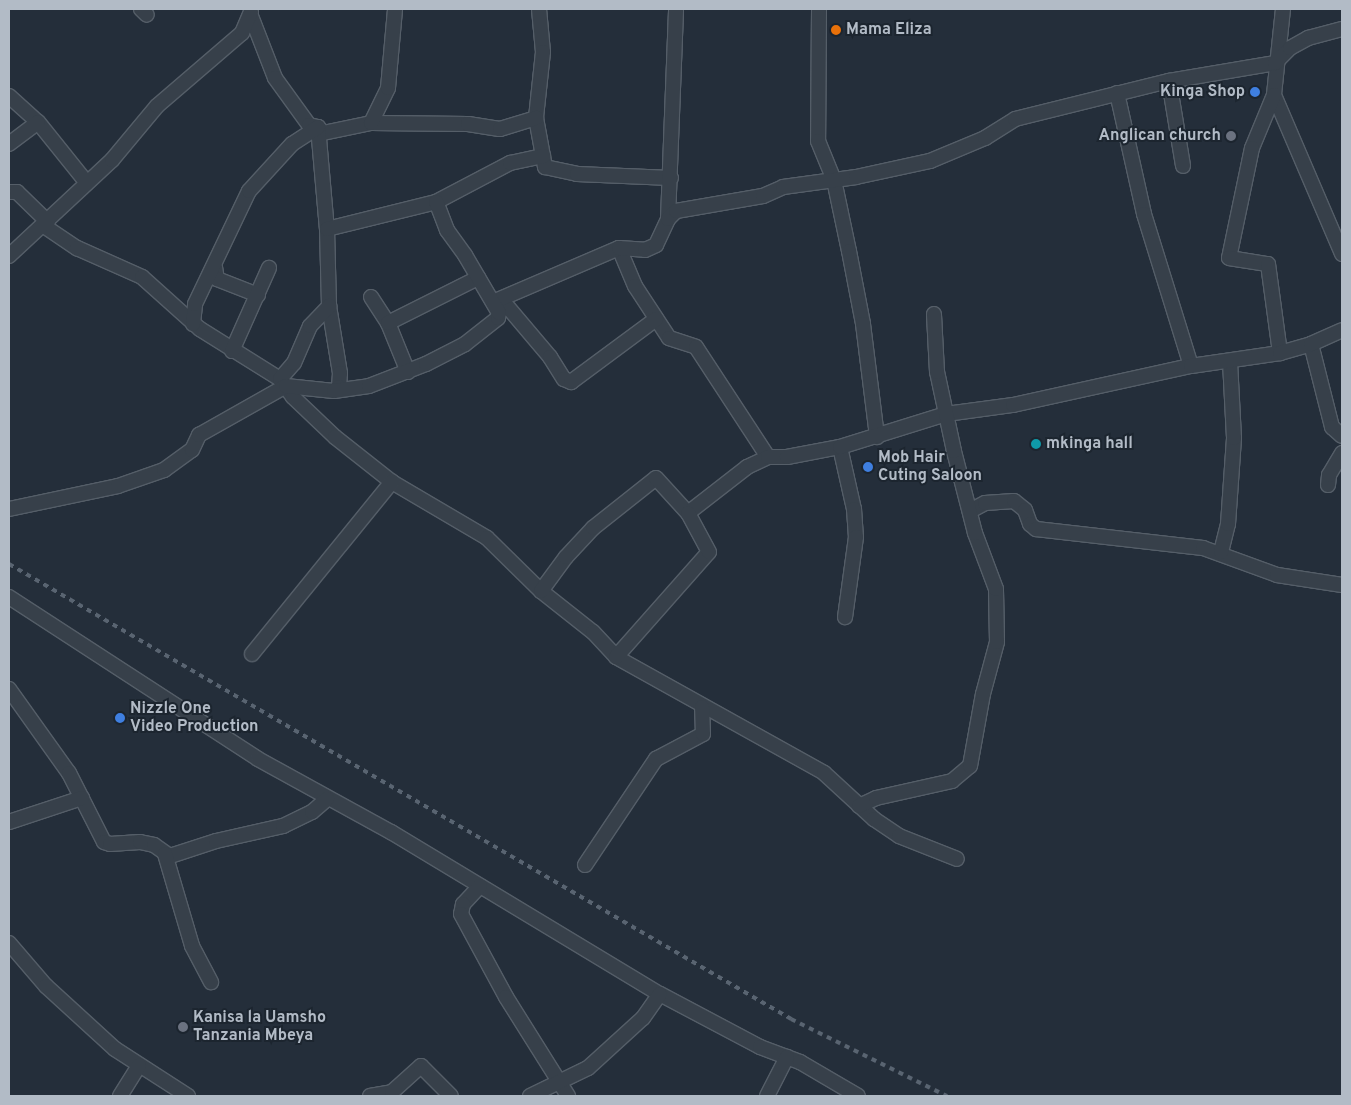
<!DOCTYPE html>
<html>
<head>
<meta charset="utf-8">
<style>
  body { margin:0 }
  #map { position:relative; width:1351px; height:1105px; overflow:hidden; background:#242e3a; font-family:Overpass,sans-serif }
  div>[style] { position:absolute }
  [style*='--x'] { left:calc(var(--x)*1px); top:calc(var(--y)*1px); width:calc(var(--w)*1px); rotate:calc(var(--a)*1deg) }
  .roads { filter:drop-shadow(1px 0 #555e68) drop-shadow(-1px 0 #555e68) drop-shadow(0 1px #555e68) drop-shadow(0 -1px #555e68) }
  .street>* { height:14px; margin:-7px; padding:0 7px; transform-origin:7px; border-radius:7px; background:#37404a }
  .rail>* { height:4px; margin-top:-2px; transform-origin:0; background:repeating-linear-gradient(90deg,#596471 0 5px,transparent 0 10px) }
  .dots>* { width:14px; height:14px; translate:-50% -50%; box-sizing:border-box; border:2px solid #1c252f; border-radius:50% }
  span { translate:-50% -50%; white-space:nowrap; text-align:center; line-height:1.15; -webkit-text-stroke:4px #1c252f; paint-order:stroke }
  .poi-label { font-size:16px; color:#b2bbc6; font-weight:700 }
  .left { translate:0 -50%; text-align:left }
  .right { translate:-100% -50%; text-align:right }
  .frame { position:absolute; inset:0; border:10px solid #b2bbc6; pointer-events:none }
</style>
</head>
<body>
<div id="map">
  <div class="roads">
    <div class="street">
      <i style="--x:141;--y:9;--w:8;--a:45"></i>
      <i style="--x:539;--y:9;--w:43;--a:84.7"></i>
      <i style="--x:543;--y:52;--w:66;--a:96.1"></i>
      <i style="--x:536;--y:118;--w:50;--a:79.6"></i>
      <i style="--x:545;--y:167;--w:33;--a:12"></i>
      <i style="--x:577;--y:174;--w:94;--a:2.4"></i>
      <i style="--x:819;--y:9;--w:132;--a:90.4"></i>
      <i style="--x:818;--y:141;--w:42;--a:67.7"></i>
      <i style="--x:834;--y:180;--w:73;--a:78.1"></i>
      <i style="--x:849;--y:251;--w:74;--a:79.1"></i>
      <i style="--x:863;--y:324;--w:114;--a:82.9"></i>
      <i style="--x:1283;--y:9;--w:86;--a:96"></i>
      <i style="--x:1274;--y:95;--w:173;--a:66.8"></i>
      <i style="--x:251;--y:16;--w:66;--a:68.8"></i>
      <i style="--x:275;--y:78;--w:58;--a:54.1"></i>
      <i style="--x:309;--y:125;--w:9;--a:13"></i>
      <i style="--x:318;--y:127;--w:8;--a:50"></i>
      <i style="--x:323;--y:133;--w:49;--a:-11.8"></i>
      <i style="--x:371;--y:123;--w:97;--a:0.6"></i>
      <i style="--x:468;--y:124;--w:32;--a:9"></i>
      <i style="--x:500;--y:129;--w:38;--a:-17"></i>
      <i style="--x:1169;--y:81;--w:86;--a:80.6"></i>
      <i style="--x:1117;--y:93;--w:124;--a:77.4"></i>
      <i style="--x:1144;--y:214;--w:159;--a:72.8"></i>
      <i style="--x:1274;--y:95;--w:57;--a:112.5"></i>
      <i style="--x:1252;--y:148;--w:112;--a:101.8"></i>
      <i style="--x:1229;--y:258;--w:39;--a:9"></i>
      <i style="--x:1268;--y:264;--w:90;--a:82.3"></i>
      <i style="--x:9;--y:96;--w:39;--a:42"></i>
      <i style="--x:38;--y:122;--w:78;--a:51.2"></i>
      <i style="--x:371;--y:123;--w:39;--a:-64"></i>
      <i style="--x:388;--y:88;--w:79;--a:-84.9"></i>
      <i style="--x:318;--y:127;--w:102;--a:85"></i>
      <i style="--x:327;--y:229;--w:77;--a:88.5"></i>
      <i style="--x:329;--y:306;--w:68;--a:80.7"></i>
      <i style="--x:340;--y:373;--w:14;--a:94"></i>
      <i style="--x:339;--y:387;--w:6;--a:141"></i>
      <i style="--x:9;--y:144;--w:36;--a:-37"></i>
      <i style="--x:9;--y:192;--w:8;--a:0"></i>
      <i style="--x:17;--y:192;--w:43;--a:44.1"></i>
      <i style="--x:668;--y:219;--w:210;--a:-87.8"></i>
      <i style="--x:44;--y:226;--w:40;--a:34"></i>
      <i style="--x:77;--y:248;--w:71;--a:24"></i>
      <i style="--x:142;--y:277;--w:78;--a:41.9"></i>
      <i style="--x:200;--y:329;--w:94;--a:32"></i>
      <i style="--x:280;--y:379;--w:22;--a:54"></i>
      <i style="--x:293;--y:397;--w:58;--a:43.6"></i>
      <i style="--x:335;--y:437;--w:73;--a:38.3"></i>
      <i style="--x:392;--y:482;--w:110;--a:30.5"></i>
      <i style="--x:487;--y:538;--w:76;--a:44.5"></i>
      <i style="--x:541;--y:591;--w:66;--a:38.3"></i>
      <i style="--x:593;--y:632;--w:34;--a:47"></i>
      <i style="--x:616;--y:657;--w:238;--a:29.1"></i>
      <i style="--x:824;--y:773;--w:68;--a:42.6"></i>
      <i style="--x:874;--y:819;--w:30;--a:34"></i>
      <i style="--x:899;--y:836;--w:62;--a:21.6"></i>
      <i style="--x:327;--y:229;--w:112;--a:-13.9"></i>
      <i style="--x:436;--y:202;--w:84;--a:-27.8"></i>
      <i style="--x:510;--y:163;--w:34;--a:-12"></i>
      <i style="--x:619;--y:248;--w:41;--a:67.2"></i>
      <i style="--x:635;--y:286;--w:62;--a:56.8"></i>
      <i style="--x:669;--y:338;--w:28;--a:18"></i>
      <i style="--x:696;--y:347;--w:131;--a:56.8"></i>
      <i style="--x:9;--y:256;--w:141;--a:-43"></i>
      <i style="--x:112;--y:160;--w:70;--a:-50.2"></i>
      <i style="--x:157;--y:106;--w:112;--a:-40.7"></i>
      <i style="--x:242;--y:33;--w:23;--a:-67"></i>
      <i style="--x:215;--y:267;--w:12;--a:81"></i>
      <i style="--x:217;--y:279;--w:44;--a:21.3"></i>
      <i style="--x:371;--y:297;--w:31;--a:57"></i>
      <i style="--x:388;--y:323;--w:53;--a:67.8"></i>
      <i style="--x:501;--y:299;--w:76;--a:49.8"></i>
      <i style="--x:550;--y:357;--w:26;--a:58"></i>
      <i style="--x:564;--y:379;--w:8;--a:23"></i>
      <i style="--x:571;--y:382;--w:106;--a:-36.5"></i>
      <i style="--x:493;--y:302;--w:137;--a:-23.2"></i>
      <i style="--x:619;--y:248;--w:26;--a:4"></i>
      <i style="--x:645;--y:250;--w:12;--a:-24"></i>
      <i style="--x:656;--y:245;--w:29;--a:-65"></i>
      <i style="--x:668;--y:219;--w:11;--a:-45"></i>
      <i style="--x:676;--y:211;--w:88;--a:-9.8"></i>
      <i style="--x:763;--y:196;--w:22;--a:-24"></i>
      <i style="--x:783;--y:187;--w:74;--a:-7.8"></i>
      <i style="--x:856;--y:177;--w:76;--a:-12.2"></i>
      <i style="--x:930;--y:161;--w:60;--a:-22.7"></i>
      <i style="--x:985;--y:138;--w:36;--a:-32"></i>
      <i style="--x:1015;--y:119;--w:159;--a:-13.9"></i>
      <i style="--x:1169;--y:81;--w:108;--a:-9.6"></i>
      <i style="--x:1275;--y:63;--w:21;--a:-45"></i>
      <i style="--x:1290;--y:48;--w:21;--a:-29"></i>
      <i style="--x:1308;--y:38;--w:35;--a:-15"></i>
      <i style="--x:388;--y:323;--w:101;--a:-26.6"></i>
      <i style="--x:193;--y:324;--w:20;--a:-84"></i>
      <i style="--x:195;--y:304;--w:125;--a:-64.5"></i>
      <i style="--x:249;--y:191;--w:64;--a:-47.5"></i>
      <i style="--x:292;--y:144;--w:31;--a:-33"></i>
      <i style="--x:1311;--y:344;--w:86;--a:75.8"></i>
      <i style="--x:1332;--y:427;--w:13;--a:42"></i>
      <i style="--x:232;--y:351;--w:91;--a:-66"></i>
      <i style="--x:280;--y:379;--w:21;--a:-49"></i>
      <i style="--x:294;--y:363;--w:40;--a:-66.6"></i>
      <i style="--x:310;--y:326;--w:28;--a:-46"></i>
      <i style="--x:840;--y:447;--w:64;--a:77.3"></i>
      <i style="--x:854;--y:509;--w:28;--a:86"></i>
      <i style="--x:856;--y:537;--w:81;--a:97.8"></i>
      <i style="--x:1328;--y:485;--w:10;--a:-84"></i>
      <i style="--x:1329;--y:475;--w:26;--a:-59"></i>
      <i style="--x:9;--y:509;--w:111;--a:-11.9"></i>
      <i style="--x:118;--y:486;--w:49;--a:-19.2"></i>
      <i style="--x:164;--y:470;--w:34;--a:-36"></i>
      <i style="--x:192;--y:450;--w:17;--a:-65"></i>
      <i style="--x:199;--y:435;--w:100;--a:-29.4"></i>
      <i style="--x:286;--y:386;--w:48;--a:5.9"></i>
      <i style="--x:334;--y:391;--w:35;--a:-8"></i>
      <i style="--x:369;--y:386;--w:61;--a:-21.1"></i>
      <i style="--x:426;--y:364;--w:44;--a:-27.1"></i>
      <i style="--x:465;--y:344;--w:42;--a:-38.2"></i>
      <i style="--x:498;--y:318;--w:5;--a:-79"></i>
      <i style="--x:499;--y:313;--w:67;--a:-120.4"></i>
      <i style="--x:465;--y:255;--w:31;--a:-126"></i>
      <i style="--x:447;--y:230;--w:30;--a:-111"></i>
      <i style="--x:970;--y:511;--w:17;--a:-28"></i>
      <i style="--x:985;--y:503;--w:29;--a:-4"></i>
      <i style="--x:1014;--y:501;--w:14;--a:39"></i>
      <i style="--x:1025;--y:510;--w:15;--a:70"></i>
      <i style="--x:1030;--y:524;--w:8;--a:40"></i>
      <i style="--x:1036;--y:529;--w:168;--a:6.5"></i>
      <i style="--x:1203;--y:548;--w:79;--a:20"></i>
      <i style="--x:1277;--y:575;--w:66;--a:8.7"></i>
      <i style="--x:1221;--y:552;--w:29;--a:-76"></i>
      <i style="--x:1228;--y:524;--w:86;--a:-86"></i>
      <i style="--x:1234;--y:438;--w:77;--a:-93"></i>
      <i style="--x:541;--y:591;--w:42;--a:-53.7"></i>
      <i style="--x:566;--y:557;--w:40;--a:-47"></i>
      <i style="--x:593;--y:528;--w:80;--a:-38.4"></i>
      <i style="--x:656;--y:478;--w:47;--a:47.6"></i>
      <i style="--x:688;--y:513;--w:75;--a:-37.9"></i>
      <i style="--x:747;--y:467;--w:23;--a:-25"></i>
      <i style="--x:768;--y:457;--w:19;--a:0"></i>
      <i style="--x:787;--y:457;--w:54;--a:-10.7"></i>
      <i style="--x:840;--y:447;--w:111;--a:-17.3"></i>
      <i style="--x:946;--y:414;--w:68;--a:-7.7"></i>
      <i style="--x:1013;--y:405;--w:182;--a:-12.4"></i>
      <i style="--x:1191;--y:366;--w:90;--a:-8.3"></i>
      <i style="--x:1280;--y:353;--w:32;--a:-16"></i>
      <i style="--x:1311;--y:344;--w:34;--a:-24"></i>
      <i style="--x:9;--y:597;--w:297;--a:33"></i>
      <i style="--x:258;--y:759;--w:152;--a:28.8"></i>
      <i style="--x:391;--y:832;--w:314;--a:31.1"></i>
      <i style="--x:660;--y:994;--w:113;--a:27.9"></i>
      <i style="--x:760;--y:1047;--w:43;--a:20.6"></i>
      <i style="--x:800;--y:1062;--w:67;--a:30.4"></i>
      <i style="--x:252;--y:654;--w:222;--a:-50.9"></i>
      <i style="--x:616;--y:657;--w:140;--a:-48.5"></i>
      <i style="--x:709;--y:552;--w:44;--a:-118.3"></i>
      <i style="--x:9;--y:689;--w:103;--a:54.5"></i>
      <i style="--x:69;--y:773;--w:77;--a:63.1"></i>
      <i style="--x:104;--y:842;--w:6;--a:18"></i>
      <i style="--x:110;--y:844;--w:30;--a:-4"></i>
      <i style="--x:140;--y:842;--w:14;--a:12"></i>
      <i style="--x:154;--y:845;--w:19;--a:35"></i>
      <i style="--x:170;--y:856;--w:48;--a:-18.1"></i>
      <i style="--x:216;--y:841;--w:69;--a:-12.6"></i>
      <i style="--x:283;--y:826;--w:32;--a:-26"></i>
      <i style="--x:312;--y:812;--w:20;--a:-41"></i>
      <i style="--x:859;--y:806;--w:19;--a:-25"></i>
      <i style="--x:876;--y:798;--w:78;--a:-12.6"></i>
      <i style="--x:952;--y:781;--w:23;--a:-40"></i>
      <i style="--x:970;--y:766;--w:73;--a:-79.8"></i>
      <i style="--x:983;--y:694;--w:54;--a:-74.9"></i>
      <i style="--x:997;--y:642;--w:53;--a:-91.1"></i>
      <i style="--x:996;--y:589;--w:60;--a:-110.6"></i>
      <i style="--x:975;--y:533;--w:85;--a:-104.4"></i>
      <i style="--x:954;--y:451;--w:81;--a:-102.1"></i>
      <i style="--x:937;--y:372;--w:58;--a:-93"></i>
      <i style="--x:9;--y:822;--w:77;--a:-18.2"></i>
      <i style="--x:165;--y:854;--w:96;--a:73.6"></i>
      <i style="--x:192;--y:946;--w:41;--a:62.2"></i>
      <i style="--x:585;--y:865;--w:128;--a:-56.2"></i>
      <i style="--x:656;--y:759;--w:53;--a:-28"></i>
      <i style="--x:703;--y:734;--w:27;--a:-92"></i>
      <i style="--x:480;--y:886;--w:25;--a:133"></i>
      <i style="--x:463;--y:904;--w:10;--a:101"></i>
      <i style="--x:461;--y:914;--w:94;--a:61.5"></i>
      <i style="--x:506;--y:997;--w:117;--a:57.9"></i>
      <i style="--x:9;--y:943;--w:57;--a:49.3"></i>
      <i style="--x:46;--y:986;--w:93;--a:42.4"></i>
      <i style="--x:115;--y:1049;--w:87;--a:32.8"></i>
      <i style="--x:120;--y:1096;--w:36;--a:-58"></i>
      <i style="--x:370;--y:1096;--w:22;--a:-10"></i>
      <i style="--x:392;--y:1092;--w:39;--a:-42"></i>
      <i style="--x:421;--y:1066;--w:42;--a:45"></i>
      <i style="--x:530;--y:1096;--w:64;--a:-25.8"></i>
      <i style="--x:588;--y:1068;--w:74;--a:-42.3"></i>
      <i style="--x:643;--y:1018;--w:29;--a:-55"></i>
      <i style="--x:767;--y:1096;--w:44;--a:-62.9"></i>
    </div>
  </div>
  <div class="rail">
    <i style="--x:9;--y:564;--w:905;--a:30.19"></i>
    <i style="--x:791;--y:1019;--w:174;--a:26.3"></i>
  </div>
  <div class="dots">
    <i style="left:836px;top:30px;background:#e8710a"></i>
    <i style="left:1255px;top:92px;background:#3f7fe0"></i>
    <i style="left:1231px;top:136px;background:#6b7280"></i>
    <i style="left:1036px;top:444px;background:#0f9aa8"></i>
    <i style="left:868px;top:467px;background:#3f7fe0"></i>
    <i style="left:120px;top:718px;background:#3f7fe0"></i>
    <i style="left:183px;top:1027px;background:#6b7280"></i>
  </div>
  <div class="poi-label">
    <span class="left" style="left:846px;top:30px">Mama Eliza</span>
    <span class="right" style="left:1245px;top:92px">Kinga Shop</span>
    <span class="right" style="left:1221px;top:136px">Anglican church</span>
    <span class="left" style="left:1046px;top:444px">mkinga hall</span>
    <span class="left" style="left:878px;top:467px">Mob Hair<br>Cuting Saloon</span>
    <span class="left" style="left:130px;top:718px">Nizzle One<br>Video Production</span>
    <span class="left" style="left:193px;top:1027px">Kanisa la Uamsho<br>Tanzania Mbeya</span>
  </div>
  <div class="frame"></div>
</div>
</body>
</html>
